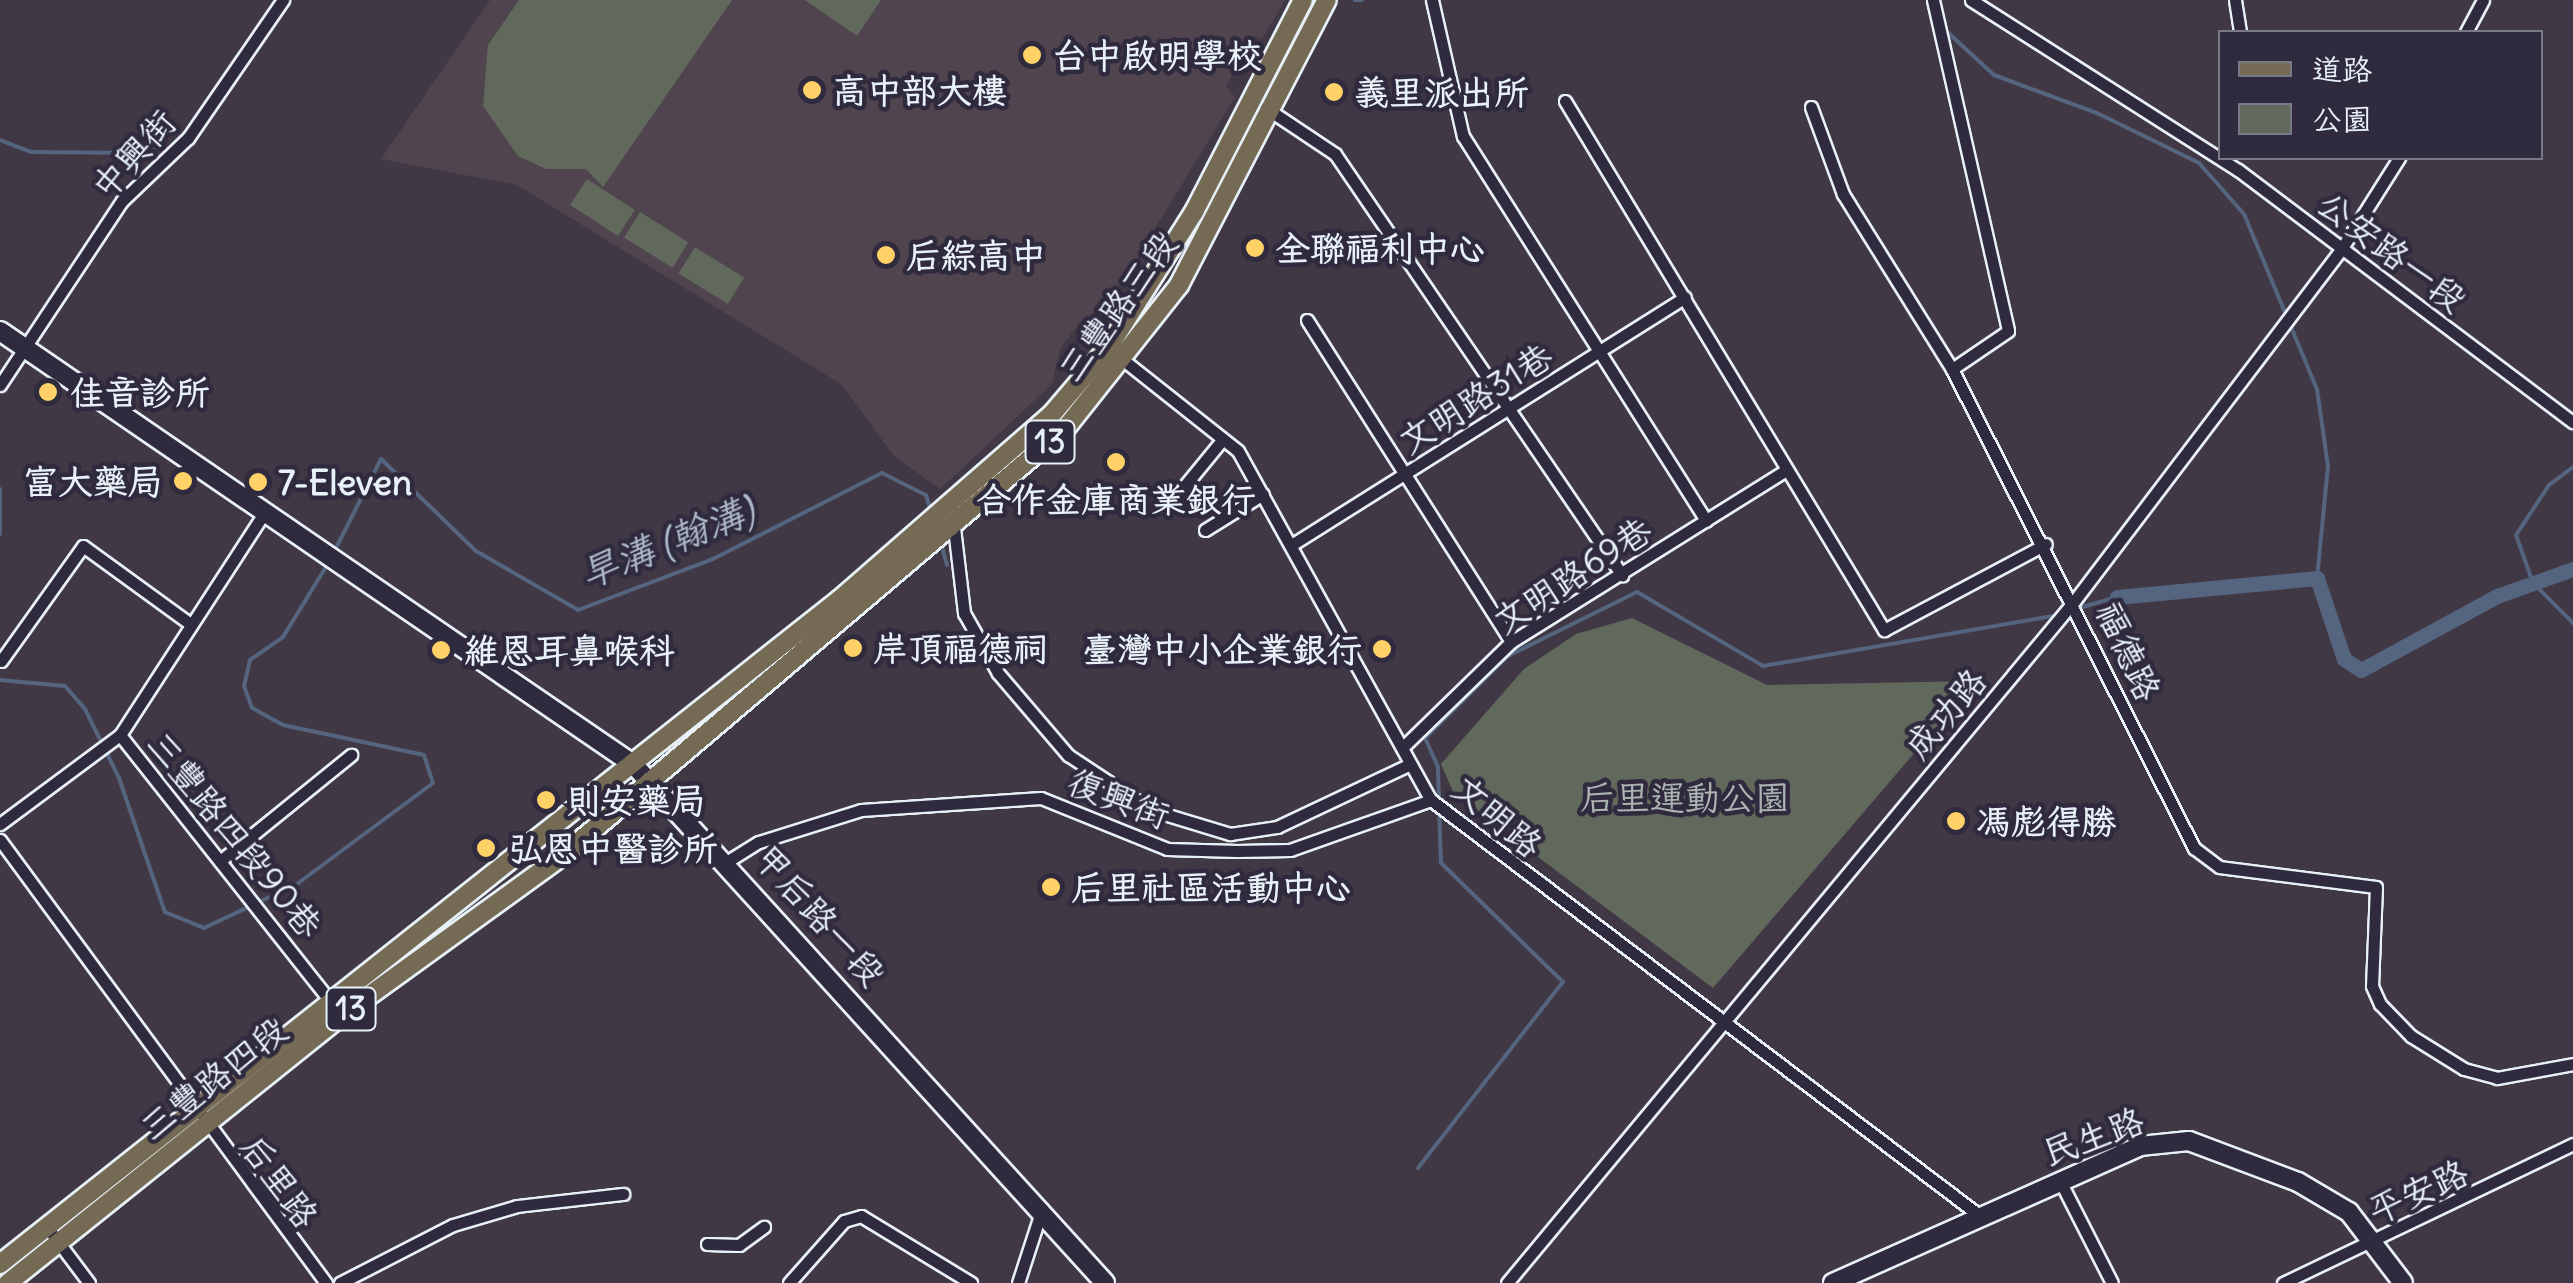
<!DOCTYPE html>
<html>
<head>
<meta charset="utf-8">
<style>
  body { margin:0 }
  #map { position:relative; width:2573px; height:1283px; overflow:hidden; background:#413845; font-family:Delius,"LXGW WenKai TC",sans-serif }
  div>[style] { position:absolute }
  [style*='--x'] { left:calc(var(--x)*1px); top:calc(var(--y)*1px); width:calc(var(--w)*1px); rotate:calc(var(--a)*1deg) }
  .built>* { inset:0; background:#50454e }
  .green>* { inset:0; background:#61695c; transform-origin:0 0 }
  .stream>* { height:4px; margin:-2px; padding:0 2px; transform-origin:2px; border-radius:2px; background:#55647f }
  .canal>* { height:15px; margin:-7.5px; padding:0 7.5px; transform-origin:7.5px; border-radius:7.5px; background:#55647f }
  .roads { filter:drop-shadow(2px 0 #e8f1f8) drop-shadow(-2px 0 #e8f1f8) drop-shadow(0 2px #e8f1f8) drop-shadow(0 -2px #e8f1f8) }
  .minor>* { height:11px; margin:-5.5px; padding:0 5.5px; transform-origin:5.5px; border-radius:5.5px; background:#2f2a3d }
  .secondary>* { height:18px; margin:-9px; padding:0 9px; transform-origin:9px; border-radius:9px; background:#2f2a3d }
  .primary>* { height:18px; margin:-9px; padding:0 9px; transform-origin:9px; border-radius:9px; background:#756b55 }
  .dots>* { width:28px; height:28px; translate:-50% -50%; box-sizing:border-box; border:5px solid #2f2a3d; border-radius:50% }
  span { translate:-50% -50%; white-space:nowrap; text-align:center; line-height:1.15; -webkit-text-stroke:9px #2f2a3d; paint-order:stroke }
  .shield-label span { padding:2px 8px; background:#2f2a3d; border:2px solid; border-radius:8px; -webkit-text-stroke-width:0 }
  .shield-label { font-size:32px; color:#e8f1f8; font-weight:700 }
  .poi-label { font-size:35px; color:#e8f1f8; font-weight:700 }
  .left { translate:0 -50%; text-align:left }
  .right { translate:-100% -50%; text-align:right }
  .street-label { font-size:35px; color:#e8f1f8 }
  .park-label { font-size:35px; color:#abb4b2 }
  .water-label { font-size:38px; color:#adb9c8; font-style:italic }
  .legend { position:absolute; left:2218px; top:30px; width:325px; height:130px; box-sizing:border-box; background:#2f2a3d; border:2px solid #797a88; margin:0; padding:12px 18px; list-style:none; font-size:30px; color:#e8f1f8 }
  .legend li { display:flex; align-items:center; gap:20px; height:50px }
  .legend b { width:50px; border:2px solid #797a88 }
</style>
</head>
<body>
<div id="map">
  <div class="built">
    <i style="clip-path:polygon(490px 0,1285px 0,1262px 39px,1252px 36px,1226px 86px,1235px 97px,1092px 332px,1078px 325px,1060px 349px,1052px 384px,940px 489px,894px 456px,841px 384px,517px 185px,381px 159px)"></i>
  </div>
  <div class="green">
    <i style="clip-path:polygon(519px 0,732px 0,603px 187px,586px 169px,546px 169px,518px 156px,483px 106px,488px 45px)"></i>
    <i style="clip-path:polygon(805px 0,881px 0,857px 36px)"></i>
    <i style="left:587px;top:179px;width:57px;height:31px;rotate:33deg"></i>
    <i style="left:640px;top:212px;width:57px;height:30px;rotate:32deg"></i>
    <i style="left:695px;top:247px;width:58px;height:31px;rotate:32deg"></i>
    <i style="clip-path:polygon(1632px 618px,1767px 685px,1976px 681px,1713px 988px,1454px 794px,1441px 764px,1524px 669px,1576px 634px)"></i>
  </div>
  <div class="stream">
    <i style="--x:1355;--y:0;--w:7;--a:0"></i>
    <i style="--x:1943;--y:28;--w:69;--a:42.7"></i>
    <i style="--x:1994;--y:75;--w:110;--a:20.3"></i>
    <i style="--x:2097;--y:113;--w:114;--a:26.1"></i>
    <i style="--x:2199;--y:163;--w:68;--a:48.6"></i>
    <i style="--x:2244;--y:214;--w:190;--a:67.4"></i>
    <i style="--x:2317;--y:389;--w:78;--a:81.9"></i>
    <i style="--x:2328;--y:466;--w:113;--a:95.6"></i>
    <i style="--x:0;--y:140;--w:33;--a:21"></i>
    <i style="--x:31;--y:152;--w:107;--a:0.5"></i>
    <i style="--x:138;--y:153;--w:26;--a:-16"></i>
    <i style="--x:2573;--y:467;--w:30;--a:143"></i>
    <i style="--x:2549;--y:485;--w:60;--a:123.4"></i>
    <i style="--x:2516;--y:535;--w:51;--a:70.5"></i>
    <i style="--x:2533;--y:583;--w:57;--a:45"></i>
    <i style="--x:0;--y:489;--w:45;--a:90"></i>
    <i style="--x:941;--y:544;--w:22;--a:74"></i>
    <i style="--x:333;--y:554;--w:106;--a:-63.2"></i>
    <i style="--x:381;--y:459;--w:132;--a:44.1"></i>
    <i style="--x:476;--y:551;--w:118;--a:30"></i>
    <i style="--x:578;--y:610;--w:144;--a:-20.7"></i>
    <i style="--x:713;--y:559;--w:190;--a:-27"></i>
    <i style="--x:882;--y:473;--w:49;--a:26.6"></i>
    <i style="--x:926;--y:495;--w:17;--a:73"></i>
    <i style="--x:2076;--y:609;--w:43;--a:-16.3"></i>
    <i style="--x:0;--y:680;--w:65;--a:5.3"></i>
    <i style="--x:65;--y:686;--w:30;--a:49"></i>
    <i style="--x:85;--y:709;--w:77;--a:63.8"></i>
    <i style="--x:119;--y:778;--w:142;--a:71.1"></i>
    <i style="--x:165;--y:912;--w:42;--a:22.3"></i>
    <i style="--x:204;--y:928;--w:103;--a:-25.3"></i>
    <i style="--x:297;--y:884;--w:169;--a:-36.6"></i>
    <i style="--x:433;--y:783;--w:29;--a:-108"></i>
    <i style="--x:424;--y:755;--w:144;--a:-168"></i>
    <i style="--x:283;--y:725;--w:35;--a:-151"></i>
    <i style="--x:252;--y:708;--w:23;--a:-110"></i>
    <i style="--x:244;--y:686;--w:27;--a:-77"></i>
    <i style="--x:250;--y:660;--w:40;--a:-34.9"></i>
    <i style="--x:283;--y:637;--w:88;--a:-58.5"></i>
    <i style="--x:1439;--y:799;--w:32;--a:-92"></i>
    <i style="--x:1438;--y:767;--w:32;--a:-114"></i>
    <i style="--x:1425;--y:738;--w:117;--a:-44.7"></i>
    <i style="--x:1508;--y:656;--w:144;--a:-26.4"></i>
    <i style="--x:1637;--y:592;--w:146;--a:30.4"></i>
    <i style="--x:1763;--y:666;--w:299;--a:-9.8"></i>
    <i style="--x:1418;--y:1168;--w:236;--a:-52.1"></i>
    <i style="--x:1563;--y:982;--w:170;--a:-135.7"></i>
    <i style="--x:1441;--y:863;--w:54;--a:-92.1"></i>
  </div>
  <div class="canal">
    <i style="--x:2117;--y:597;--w:201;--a:-5.4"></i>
    <i style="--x:2317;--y:578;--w:85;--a:71.6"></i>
    <i style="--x:2344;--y:659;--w:20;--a:33"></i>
    <i style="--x:2361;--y:670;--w:155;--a:-28.6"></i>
    <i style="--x:2497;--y:596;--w:81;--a:-19.6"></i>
  </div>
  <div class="roads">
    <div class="minor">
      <i style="--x:1432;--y:0;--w:139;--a:77.2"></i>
      <i style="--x:1463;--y:136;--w:455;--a:57.7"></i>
      <i style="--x:1933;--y:0;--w:339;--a:77.2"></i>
      <i style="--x:2008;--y:331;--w:68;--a:145.8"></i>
      <i style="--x:1952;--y:369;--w:537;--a:63.2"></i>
      <i style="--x:2194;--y:848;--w:31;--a:37"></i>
      <i style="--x:2219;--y:867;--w:158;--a:7.3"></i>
      <i style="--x:2376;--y:887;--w:99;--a:92.3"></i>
      <i style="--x:2372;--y:986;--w:20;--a:66"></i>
      <i style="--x:2380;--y:1004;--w:45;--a:45.9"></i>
      <i style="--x:2411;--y:1036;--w:62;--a:31.9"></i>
      <i style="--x:2464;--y:1069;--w:34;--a:15"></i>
      <i style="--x:2497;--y:1078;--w:77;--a:-10.4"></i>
      <i style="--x:1971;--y:0;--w:317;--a:32.5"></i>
      <i style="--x:2238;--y:170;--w:419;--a:37"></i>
      <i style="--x:2235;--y:0;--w:32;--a:81"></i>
      <i style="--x:2466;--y:32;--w:36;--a:-62"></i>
      <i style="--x:1565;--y:101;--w:618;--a:58.91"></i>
      <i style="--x:1884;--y:630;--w:183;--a:-28"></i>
      <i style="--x:1811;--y:107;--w:93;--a:69.8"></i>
      <i style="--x:1843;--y:194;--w:206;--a:58.1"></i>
      <i style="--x:1266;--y:108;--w:83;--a:33.7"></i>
      <i style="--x:1335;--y:154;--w:510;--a:55.72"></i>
      <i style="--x:1307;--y:320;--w:381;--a:57.6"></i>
      <i style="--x:1117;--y:355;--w:154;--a:38.4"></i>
      <i style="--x:1238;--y:451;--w:399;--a:61.1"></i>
      <i style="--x:1431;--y:800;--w:687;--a:37.14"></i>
      <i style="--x:0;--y:385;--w:221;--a:-56.5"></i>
      <i style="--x:122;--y:201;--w:91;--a:-43.7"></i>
      <i style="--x:188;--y:138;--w:168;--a:-55.5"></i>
      <i style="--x:1177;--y:495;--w:72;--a:-50.6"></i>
      <i style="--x:953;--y:519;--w:95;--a:83.3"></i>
      <i style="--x:964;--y:613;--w:69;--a:60.5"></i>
      <i style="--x:998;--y:673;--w:108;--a:49.5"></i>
      <i style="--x:1068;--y:755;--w:100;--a:33.5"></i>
      <i style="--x:1151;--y:810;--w:83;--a:16.9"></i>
      <i style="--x:1230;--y:834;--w:48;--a:-8.5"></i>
      <i style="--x:1277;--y:827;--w:147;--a:-25.3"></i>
      <i style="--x:1205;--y:530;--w:68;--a:-31.8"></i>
      <i style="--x:1293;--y:544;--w:463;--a:-32.2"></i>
      <i style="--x:1;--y:661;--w:141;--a:-54.5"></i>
      <i style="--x:83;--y:546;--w:131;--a:36"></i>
      <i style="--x:120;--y:735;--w:344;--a:51.7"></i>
      <i style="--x:1404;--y:746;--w:149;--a:-44.2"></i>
      <i style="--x:1511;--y:642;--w:324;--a:-32"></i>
      <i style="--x:0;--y:824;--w:149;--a:-36.6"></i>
      <i style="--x:120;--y:735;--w:265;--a:-57"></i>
      <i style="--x:0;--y:840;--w:550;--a:53.65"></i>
      <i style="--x:220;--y:861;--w:169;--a:-39"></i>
      <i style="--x:728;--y:861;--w:36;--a:-32"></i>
      <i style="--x:759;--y:842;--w:107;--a:-17.4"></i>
      <i style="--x:861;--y:810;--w:180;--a:-3.8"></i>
      <i style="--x:1041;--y:798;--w:136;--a:22"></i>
      <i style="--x:1167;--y:849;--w:70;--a:1.6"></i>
      <i style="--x:1237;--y:851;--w:53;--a:-1.1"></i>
      <i style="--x:1290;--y:850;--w:150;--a:-19.5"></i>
      <i style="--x:2060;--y:1181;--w:114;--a:63"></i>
      <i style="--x:47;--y:1227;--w:70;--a:53.1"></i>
      <i style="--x:707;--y:1244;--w:32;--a:2"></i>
      <i style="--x:739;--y:1245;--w:31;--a:-36"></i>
      <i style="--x:340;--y:1283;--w:127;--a:-27.2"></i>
      <i style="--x:453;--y:1225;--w:67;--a:-16.5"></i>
      <i style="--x:517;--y:1206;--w:107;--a:-6.5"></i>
      <i style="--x:789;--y:1283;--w:83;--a:-48.4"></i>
      <i style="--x:844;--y:1221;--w:18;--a:-16"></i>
      <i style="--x:861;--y:1216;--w:129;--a:31.3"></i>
      <i style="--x:1018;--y:1283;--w:78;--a:-72"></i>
      <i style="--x:1507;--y:1283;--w:888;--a:-50.25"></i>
      <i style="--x:2075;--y:600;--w:442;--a:-52.8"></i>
      <i style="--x:2342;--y:248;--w:107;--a:-57.7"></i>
      <i style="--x:2283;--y:1283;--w:322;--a:-25.6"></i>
    </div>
    <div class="secondary">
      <i style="--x:0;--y:331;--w:768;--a:34.39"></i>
      <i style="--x:634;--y:765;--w:700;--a:47.72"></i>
      <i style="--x:1833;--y:1283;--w:336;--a:-24"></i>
      <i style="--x:2140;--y:1146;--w:49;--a:-5.8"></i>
      <i style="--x:2189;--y:1141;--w:116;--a:20.6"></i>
      <i style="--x:2298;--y:1182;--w:59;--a:30.5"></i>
      <i style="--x:2349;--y:1212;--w:89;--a:52.7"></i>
    </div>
    <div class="primary">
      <i style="--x:0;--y:1264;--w:1071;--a:-38.37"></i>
      <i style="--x:840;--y:599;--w:281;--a:-41.1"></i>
      <i style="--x:1052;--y:414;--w:87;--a:-49.7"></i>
      <i style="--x:1108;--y:348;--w:161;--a:-57.7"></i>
      <i style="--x:1194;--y:212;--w:238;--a:-62.8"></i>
      <i style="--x:8;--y:1283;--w:427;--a:-38.7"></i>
      <i style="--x:341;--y:1016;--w:271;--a:-35.9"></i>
      <i style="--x:561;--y:857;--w:661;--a:-40.34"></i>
      <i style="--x:1065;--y:429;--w:184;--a:-51.6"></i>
      <i style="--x:1179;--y:285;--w:321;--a:-62.6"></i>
    </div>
  </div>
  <div class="dots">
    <i style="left:1032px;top:55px;background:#ffd166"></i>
    <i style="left:812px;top:90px;background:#ffd166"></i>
    <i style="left:1334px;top:92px;background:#ffd166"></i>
    <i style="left:1255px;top:248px;background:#ffd166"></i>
    <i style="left:886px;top:255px;background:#ffd166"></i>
    <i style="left:48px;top:392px;background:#ffd166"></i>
    <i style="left:1116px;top:462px;background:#ffd166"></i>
    <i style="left:183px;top:481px;background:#ffd166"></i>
    <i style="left:258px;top:482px;background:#ffd166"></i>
    <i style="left:853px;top:648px;background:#ffd166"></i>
    <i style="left:1382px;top:649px;background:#ffd166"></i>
    <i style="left:441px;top:650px;background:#ffd166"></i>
    <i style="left:546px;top:800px;background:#ffd166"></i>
    <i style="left:1956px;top:821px;background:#ffd166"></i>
    <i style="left:486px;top:848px;background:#ffd166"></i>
    <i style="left:1051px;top:887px;background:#ffd166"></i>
  </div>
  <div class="shield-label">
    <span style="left:1050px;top:442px">13</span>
    <span style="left:351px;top:1009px">13</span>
  </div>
  <div class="poi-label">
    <span class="left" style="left:1052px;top:55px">台中啟明學校</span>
    <span class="left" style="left:832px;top:90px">高中部大樓</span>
    <span class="left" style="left:1354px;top:92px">義里派出所</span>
    <span class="left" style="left:1275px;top:248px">全聯福利中心</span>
    <span class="left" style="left:906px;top:255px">后綜高中</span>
    <span class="left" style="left:70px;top:392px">佳音診所</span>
    <span class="right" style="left:163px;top:481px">富大藥局</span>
    <span class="left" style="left:278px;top:482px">7-Eleven</span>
    <span style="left:1116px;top:499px">合作金庫商業銀行</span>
    <span class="left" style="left:873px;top:648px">岸頂福德祠</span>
    <span class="right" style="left:1362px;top:649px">臺灣中小企業銀行</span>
    <span class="left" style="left:464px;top:650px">維恩耳鼻喉科</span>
    <span class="left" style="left:566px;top:800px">則安藥局</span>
    <span class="left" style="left:1976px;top:821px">馮彪得勝</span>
    <span class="left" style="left:508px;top:848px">弘恩中醫診所</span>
    <span class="left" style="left:1071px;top:887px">后里社區活動中心</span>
  </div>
  <div class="street-label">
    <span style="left:133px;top:154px;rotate:-48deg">中興街</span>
    <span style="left:2392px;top:251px;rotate:37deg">公安路一段</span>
    <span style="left:1117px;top:306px;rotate:-54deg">三豐路三段</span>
    <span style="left:1475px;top:398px;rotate:-32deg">文明路31巷</span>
    <span style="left:1572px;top:575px;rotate:-33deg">文明路69巷</span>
    <span style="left:2129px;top:651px;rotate:65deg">福德路</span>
    <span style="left:1945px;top:713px;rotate:-50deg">成功路</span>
    <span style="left:1119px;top:798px;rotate:21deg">復興街</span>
    <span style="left:1498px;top:816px;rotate:40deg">文明路</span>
    <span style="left:235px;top:834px;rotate:51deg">三豐路四段90巷</span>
    <span style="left:820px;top:915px;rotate:48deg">甲后路一段</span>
    <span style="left:213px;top:1078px;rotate:-38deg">三豐路四段</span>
    <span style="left:2093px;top:1136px;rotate:-20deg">民生路</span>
    <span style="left:280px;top:1181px;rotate:54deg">后里路</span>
    <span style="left:2418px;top:1191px;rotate:-24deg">平安路</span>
  </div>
  <div class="park-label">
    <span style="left:1685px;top:797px">后里運動公園</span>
  </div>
  <div class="water-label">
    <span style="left:667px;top:542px;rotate:-22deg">旱溝 (翰溝)</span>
  </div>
  <ul class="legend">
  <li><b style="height:12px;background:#756b55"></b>道路</li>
  <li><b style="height:28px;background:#61695c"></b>公園</li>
  </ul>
</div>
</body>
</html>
